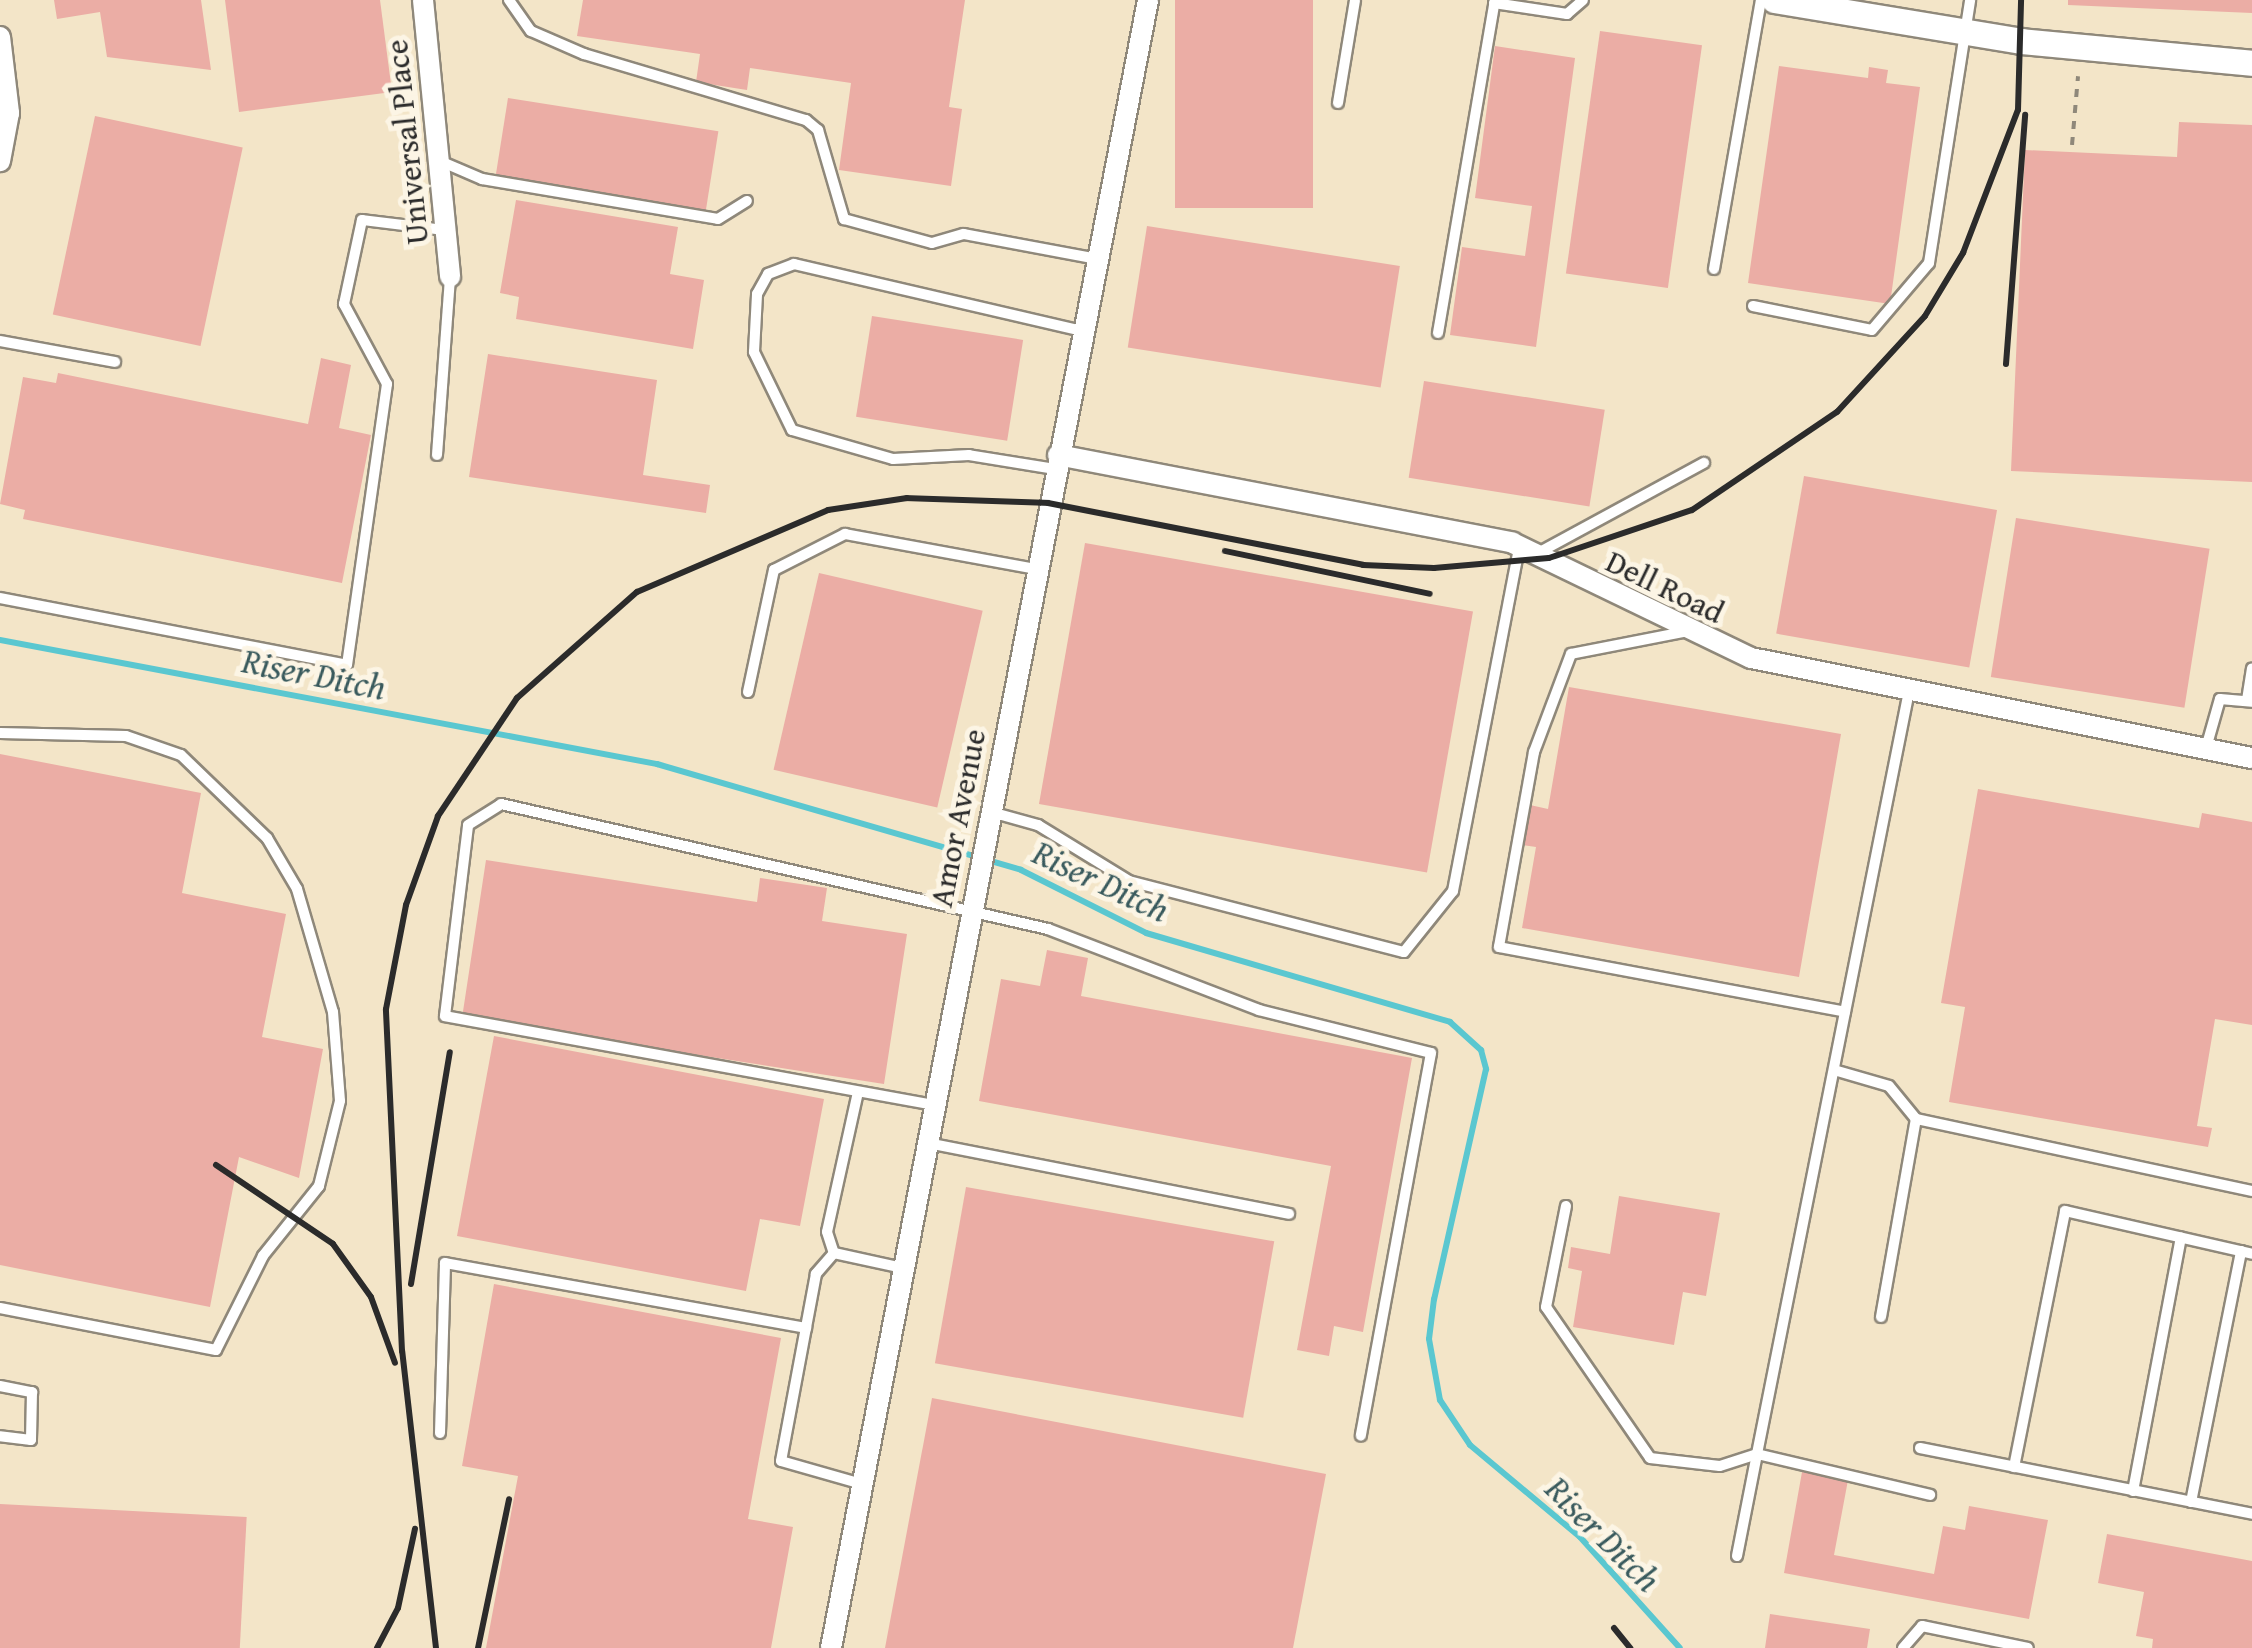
<!DOCTYPE html>
<html>
<head>
<meta charset="utf-8">
<style>
  body { margin:0 }
  #map { position:relative; width:2252px; height:1648px; overflow:hidden; background:#f3e5c8; font-family:"Gentium Book Plus",serif }
  div>[style] { position:absolute }
  [style*='--x'] { left:calc(var(--x)*1px); top:calc(var(--y)*1px); width:calc(var(--w)*1px); rotate:calc(var(--a)*1deg) }
  .stream>* { height:6px; margin:-3px; padding:0 3px; transform-origin:3px; border-radius:3px; background:#5ac7d0 }
  .building>* { inset:0; background:#ebada5; transform-origin:0 0 }
  .path>* { height:4px; margin-top:-2px; transform-origin:0; background:repeating-linear-gradient(90deg,#8f887a 0 8px,transparent 0 16px) }
  .roads { filter:drop-shadow(2px 0 #8f887a) drop-shadow(-2px 0 #8f887a) drop-shadow(0 2px #8f887a) drop-shadow(0 -2px #8f887a) }
  .service>* { height:10px; margin:-5px; padding:0 5px; transform-origin:5px; border-radius:5px; background:#fff }
  .minor>* { height:20px; margin:-10px; padding:0 10px; transform-origin:10px; border-radius:10px; background:#fff }
  .tertiary>* { height:25px; margin:-12.5px; padding:0 12.5px; transform-origin:12.5px; border-radius:12.5px; background:#fff }
  .rail>* { height:6px; margin:-3px; padding:0 3px; transform-origin:3px; border-radius:3px; background:#2b2b2b }
  span { translate:-50% -50%; white-space:nowrap; text-align:center; line-height:1.15; -webkit-text-stroke:10px #fcf5e5; paint-order:stroke }
  .street-label { font-size:32px; color:#2b2b2b }
  .water-label { font-size:35px; color:#395a5d; font-style:italic }
</style>
</head>
<body>
<div id="map">
  <div class="stream">
    <i style="--x:0;--y:640;--w:669;--a:10.69"></i>
    <i style="--x:657;--y:764;--w:379;--a:16.2"></i>
    <i style="--x:1021;--y:870;--w:140;--a:26.7"></i>
    <i style="--x:1146;--y:933;--w:317;--a:16.3"></i>
    <i style="--x:1450;--y:1022;--w:42;--a:42.1"></i>
    <i style="--x:1481;--y:1050;--w:20;--a:75"></i>
    <i style="--x:1486;--y:1069;--w:236;--a:102.7"></i>
    <i style="--x:1434;--y:1299;--w:40;--a:97.1"></i>
    <i style="--x:1429;--y:1339;--w:62;--a:79.8"></i>
    <i style="--x:1440;--y:1400;--w:54;--a:56.3"></i>
    <i style="--x:1470;--y:1445;--w:143;--a:39.9"></i>
    <i style="--x:1580;--y:1537;--w:149;--a:48"></i>
  </div>
  <div class="building">
    <i style="clip-path:polygon(54px 0,201px 0,211px 70px,107px 57px,100px 12px,57px 19px)"></i>
    <i style="clip-path:polygon(225px 0,380px 0,392px 92px,239px 112px)"></i>
    <i style="clip-path:polygon(583px 0,965px 0,949px 107px,962px 109px,951px 186px,839px 170px,851px 83px,750px 68px,747px 90px,696px 82px,700px 54px,577px 36px)"></i>
    <i style="left:1175px;top:0;width:138px;height:208px"></i>
    <i style="clip-path:polygon(2068px 0,2252px 0,2252px 13px,2068px 5px)"></i>
    <i style="left:1600px;top:31px;width:103px;height:245px;rotate:8deg"></i>
    <i style="clip-path:polygon(1495px 46px,1575px 58px,1536px 347px,1450px 335px,1462px 247px,1525px 256px,1532px 206px,1475px 198px)"></i>
    <i style="clip-path:polygon(1779px 66px,1868px 78px,1869px 67px,1888px 70px,1886px 83px,1920px 87px,1890px 304px,1748px 283px)"></i>
    <i style="left:508px;top:98px;width:213px;height:80px;rotate:9deg"></i>
    <i style="left:95px;top:116px;width:151px;height:203px;rotate:12deg"></i>
    <i style="clip-path:polygon(2179px 122px,2252px 125px,2252px 482px,2011px 471px,2025px 150px,2177px 157px)"></i>
    <i style="clip-path:polygon(516px 200px,678px 227px,670px 274px,704px 280px,693px 349px,516px 319px,519px 297px,500px 293px)"></i>
    <i style="left:1147px;top:226px;width:256px;height:123px;rotate:9deg"></i>
    <i style="left:872px;top:316px;width:153px;height:102px;rotate:9deg"></i>
    <i style="clip-path:polygon(488px 354px,657px 380px,643px 475px,710px 485px,706px 513px,469px 477px)"></i>
    <i style="clip-path:polygon(321px 358px,351px 365px,339px 428px,371px 435px,342px 583px,23px 519px,25px 510px,0 504px,23px 377px,56px 383px,58px 373px,308px 424px)"></i>
    <i style="left:1424px;top:381px;width:183px;height:98px;rotate:9deg"></i>
    <i style="left:1804px;top:476px;width:196px;height:160px;rotate:10deg"></i>
    <i style="left:2016px;top:518px;width:196px;height:161px;rotate:9deg"></i>
    <i style="left:1085px;top:543px;width:394px;height:265px;rotate:10deg"></i>
    <i style="left:819px;top:573px;width:168px;height:202px;rotate:13deg"></i>
    <i style="clip-path:polygon(1569px 687px,1841px 734px,1799px 977px,1522px 928px,1536px 847px,1523px 845px,1530px 805px,1548px 809px)"></i>
    <i style="clip-path:polygon(0 754px,201px 793px,182px 893px,286px 914px,262px 1037px,323px 1049px,299px 1178px,239px 1157px,210px 1307px,0 1265px)"></i>
    <i style="clip-path:polygon(1978px 789px,2199px 828px,2202px 813px,2252px 822px,2252px 1025px,2215px 1019px,2197px 1126px,2212px 1128px,2208px 1147px,1949px 1102px,1965px 1007px,1941px 1003px)"></i>
    <i style="clip-path:polygon(486px 860px,757px 902px,760px 878px,827px 888px,822px 921px,907px 934px,884px 1084px,462px 1018px)"></i>
    <i style="clip-path:polygon(1047px 950px,1088px 958px,1081px 996px,1412px 1058px,1363px 1332px,1334px 1326px,1329px 1356px,1297px 1350px,1331px 1166px,979px 1101px,1001px 979px,1040px 986px)"></i>
    <i style="clip-path:polygon(494px 1036px,824px 1099px,800px 1226px,760px 1219px,746px 1291px,457px 1236px)"></i>
    <i style="left:966px;top:1187px;width:313px;height:179px;rotate:10deg"></i>
    <i style="clip-path:polygon(1619px 1196px,1720px 1213px,1706px 1296px,1683px 1292px,1674px 1345px,1573px 1327px,1582px 1271px,1568px 1268px,1571px 1247px,1610px 1254px)"></i>
    <i style="clip-path:polygon(494px 1284px,781px 1338px,748px 1519px,793px 1527px,771px 1648px,486px 1648px,518px 1476px,462px 1466px)"></i>
    <i style="clip-path:polygon(932px 1398px,1326px 1474px,1293px 1648px,885px 1648px)"></i>
    <i style="clip-path:polygon(1802px 1472px,1848px 1480px,1834px 1555px,1934px 1574px,1943px 1526px,1965px 1530px,1969px 1506px,2048px 1520px,2029px 1619px,1784px 1573px)"></i>
    <i style="left:0;top:1504px;width:247px;height:144px;rotate:3deg"></i>
    <i style="clip-path:polygon(2107px 1534px,2252px 1561px,2252px 1648px,2152px 1648px,2153px 1639px,2136px 1636px,2144px 1592px,2098px 1583px)"></i>
    <i style="clip-path:polygon(1770px 1614px,1870px 1629px,1867px 1648px,1765px 1648px)"></i>
  </div>
  <div class="path">
    <i style="--x:2072;--y:145;--w:69;--a:-85"></i>
  </div>
  <div class="roads">
    <div class="service">
      <i style="--x:509;--y:0;--w:38;--a:55"></i>
      <i style="--x:531;--y:31;--w:58;--a:23.5"></i>
      <i style="--x:584;--y:54;--w:232;--a:16.6"></i>
      <i style="--x:806;--y:120;--w:16;--a:40"></i>
      <i style="--x:818;--y:130;--w:93;--a:73.7"></i>
      <i style="--x:844;--y:219;--w:91;--a:15.3"></i>
      <i style="--x:932;--y:243;--w:33;--a:-16"></i>
      <i style="--x:964;--y:234;--w:135;--a:10.6"></i>
      <i style="--x:1494;--y:3;--w:74;--a:8.6"></i>
      <i style="--x:1567;--y:14;--w:21;--a:-41"></i>
      <i style="--x:1338;--y:103;--w:104;--a:-80.6"></i>
      <i style="--x:440;--y:161;--w:46;--a:23.2"></i>
      <i style="--x:482;--y:179;--w:239;--a:9.6"></i>
      <i style="--x:718;--y:219;--w:34;--a:-32"></i>
      <i style="--x:1714;--y:269;--w:273;--a:-80.1"></i>
      <i style="--x:1753;--y:306;--w:121;--a:11.4"></i>
      <i style="--x:1872;--y:330;--w:88;--a:-49.6"></i>
      <i style="--x:1929;--y:263;--w:266;--a:-81.1"></i>
      <i style="--x:1438;--y:333;--w:338;--a:-80.3"></i>
      <i style="--x:0;--y:341;--w:117;--a:10.3"></i>
      <i style="--x:437;--y:455;--w:178;--a:-85.8"></i>
      <i style="--x:1055;--y:469;--w:87;--a:-170.8"></i>
      <i style="--x:969;--y:455;--w:76;--a:177"></i>
      <i style="--x:893;--y:459;--w:105;--a:-164"></i>
      <i style="--x:792;--y:430;--w:87;--a:-116"></i>
      <i style="--x:754;--y:352;--w:58;--a:-87"></i>
      <i style="--x:757;--y:294;--w:23;--a:-61"></i>
      <i style="--x:768;--y:274;--w:28;--a:-21"></i>
      <i style="--x:794;--y:264;--w:296;--a:13.1"></i>
      <i style="--x:1538;--y:553;--w:189;--a:-28.5"></i>
      <i style="--x:0;--y:598;--w:353;--a:10.9"></i>
      <i style="--x:347;--y:665;--w:284;--a:-81.9"></i>
      <i style="--x:387;--y:384;--w:91;--a:-118.3"></i>
      <i style="--x:344;--y:304;--w:86;--a:-77.9"></i>
      <i style="--x:362;--y:220;--w:84;--a:6.9"></i>
      <i style="--x:1683;--y:632;--w:114;--a:168.9"></i>
      <i style="--x:1571;--y:654;--w:105;--a:110.7"></i>
      <i style="--x:1534;--y:752;--w:198;--a:100.2"></i>
      <i style="--x:1499;--y:947;--w:352;--a:10.6"></i>
      <i style="--x:1909;--y:691;--w:778;--a:101.27"></i>
      <i style="--x:1757;--y:1454;--w:178;--a:13.3"></i>
      <i style="--x:748;--y:692;--w:125;--a:-78"></i>
      <i style="--x:774;--y:570;--w:80;--a:-26.9"></i>
      <i style="--x:845;--y:534;--w:194;--a:10.4"></i>
      <i style="--x:2247;--y:700;--w:32;--a:-81"></i>
      <i style="--x:0;--y:733;--w:126;--a:1.4"></i>
      <i style="--x:126;--y:736;--w:58;--a:19.1"></i>
      <i style="--x:181;--y:755;--w:120;--a:44"></i>
      <i style="--x:267;--y:838;--w:59;--a:59.5"></i>
      <i style="--x:297;--y:889;--w:128;--a:73.7"></i>
      <i style="--x:333;--y:1012;--w:89;--a:85.5"></i>
      <i style="--x:340;--y:1101;--w:88;--a:103.9"></i>
      <i style="--x:319;--y:1186;--w:90;--a:128.7"></i>
      <i style="--x:263;--y:1256;--w:105;--a:116.6"></i>
      <i style="--x:216;--y:1350;--w:220;--a:-169"></i>
      <i style="--x:2206;--y:748;--w:51;--a:-74.1"></i>
      <i style="--x:2220;--y:699;--w:32;--a:5"></i>
      <i style="--x:991;--y:812;--w:49;--a:15.5"></i>
      <i style="--x:1038;--y:825;--w:107;--a:31.6"></i>
      <i style="--x:1129;--y:881;--w:284;--a:14.5"></i>
      <i style="--x:1404;--y:952;--w:78;--a:-51.2"></i>
      <i style="--x:1453;--y:891;--w:350;--a:-79.1"></i>
      <i style="--x:1834;--y:1070;--w:57;--a:16.2"></i>
      <i style="--x:1889;--y:1086;--w:43;--a:50.7"></i>
      <i style="--x:1916;--y:1119;--w:344;--a:12.1"></i>
      <i style="--x:858;--y:1092;--w:143;--a:102.5"></i>
      <i style="--x:827;--y:1232;--w:22;--a:72"></i>
      <i style="--x:834;--y:1253;--w:71;--a:12.3"></i>
      <i style="--x:934;--y:1105;--w:497;--a:-169.7"></i>
      <i style="--x:445;--y:1016;--w:192;--a:-83.1"></i>
      <i style="--x:468;--y:825;--w:39;--a:-32"></i>
      <i style="--x:501;--y:804;--w:561;--a:12.87"></i>
      <i style="--x:1048;--y:929;--w:226;--a:21"></i>
      <i style="--x:1259;--y:1010;--w:177;--a:14"></i>
      <i style="--x:1431;--y:1053;--w:389;--a:100.4"></i>
      <i style="--x:928;--y:1143;--w:368;--a:11.1"></i>
      <i style="--x:1566;--y:1206;--w:103;--a:101.2"></i>
      <i style="--x:1546;--y:1307;--w:183;--a:55.4"></i>
      <i style="--x:1650;--y:1458;--w:70;--a:6.5"></i>
      <i style="--x:1720;--y:1466;--w:39;--a:-18"></i>
      <i style="--x:1757;--y:1454;--w:104;--a:101.1"></i>
      <i style="--x:834;--y:1253;--w:28;--a:131"></i>
      <i style="--x:816;--y:1274;--w:190;--a:100.6"></i>
      <i style="--x:781;--y:1461;--w:84;--a:15.9"></i>
      <i style="--x:1881;--y:1317;--w:201;--a:-80"></i>
      <i style="--x:0;--y:1386;--w:33;--a:11"></i>
      <i style="--x:32;--y:1392;--w:48;--a:91.2"></i>
      <i style="--x:31;--y:1440;--w:31;--a:-173"></i>
      <i style="--x:440;--y:1433;--w:170;--a:-88.3"></i>
      <i style="--x:445;--y:1263;--w:367;--a:10.2"></i>
      <i style="--x:1920;--y:1448;--w:338;--a:11.2"></i>
      <i style="--x:2014;--y:1467;--w:261;--a:-78.7"></i>
      <i style="--x:2065;--y:1211;--w:192;--a:12.9"></i>
      <i style="--x:2133;--y:1491;--w:258;--a:-79.3"></i>
      <i style="--x:2191;--y:1502;--w:256;--a:-78.7"></i>
      <i style="--x:1903;--y:1648;--w:29;--a:-49"></i>
      <i style="--x:1922;--y:1626;--w:108;--a:11.7"></i>
    </div>
    <div class="minor">
      <i style="--x:423;--y:0;--w:278;--a:84.4"></i>
      <i style="--x:0;--y:37;--w:77;--a:83.2"></i>
      <i style="--x:9;--y:113;--w:49;--a:100.6"></i>
      <i style="--x:1058;--y:455;--w:463;--a:10.9"></i>
      <i style="--x:1513;--y:543;--w:264;--a:25.8"></i>
      <i style="--x:1751;--y:658;--w:511;--a:11.29"></i>
      <i style="--x:831;--y:1648;--w:1678;--a:-79.11"></i>
    </div>
    <div class="tertiary">
      <i style="--x:1774;--y:0;--w:250;--a:9.4"></i>
      <i style="--x:2021;--y:41;--w:232;--a:5.4"></i>
    </div>
  </div>
  <div class="rail">
    <i style="--x:2006;--y:364;--w:250;--a:-85.6"></i>
    <i style="--x:1225;--y:551;--w:209;--a:11.8"></i>
    <i style="--x:216;--y:1165;--w:141;--a:34"></i>
    <i style="--x:333;--y:1244;--w:65;--a:54.4"></i>
    <i style="--x:371;--y:1297;--w:70;--a:70"></i>
    <i style="--x:411;--y:1284;--w:235;--a:-80.5"></i>
    <i style="--x:1614;--y:1628;--w:26;--a:51"></i>
    <i style="--x:377;--y:1648;--w:45;--a:-62.3"></i>
    <i style="--x:398;--y:1608;--w:81;--a:-77.9"></i>
    <i style="--x:436;--y:1648;--w:299;--a:-96.5"></i>
    <i style="--x:402;--y:1351;--w:342;--a:-92.7"></i>
    <i style="--x:386;--y:1009;--w:106;--a:-79.1"></i>
    <i style="--x:406;--y:905;--w:95;--a:-70.2"></i>
    <i style="--x:438;--y:816;--w:142;--a:-56.2"></i>
    <i style="--x:517;--y:698;--w:160;--a:-41.5"></i>
    <i style="--x:637;--y:592;--w:208;--a:-23.2"></i>
    <i style="--x:828;--y:510;--w:80;--a:-8.6"></i>
    <i style="--x:907;--y:498;--w:141;--a:2"></i>
    <i style="--x:1048;--y:503;--w:321;--a:11.1"></i>
    <i style="--x:1363;--y:565;--w:71;--a:2.4"></i>
    <i style="--x:1434;--y:568;--w:115;--a:-5"></i>
    <i style="--x:1549;--y:558;--w:151;--a:-18.6"></i>
    <i style="--x:1692;--y:510;--w:175;--a:-34.1"></i>
    <i style="--x:1837;--y:412;--w:130;--a:-47.5"></i>
    <i style="--x:1925;--y:316;--w:74;--a:-58.9"></i>
    <i style="--x:1963;--y:253;--w:153;--a:-69"></i>
    <i style="--x:2018;--y:110;--w:110;--a:-88.4"></i>
    <i style="--x:478;--y:1648;--w:152;--a:-78.2"></i>
  </div>
  <div class="street-label">
    <span style="left:407px;top:142px;rotate:-96deg">Universal Place</span>
    <span style="left:1665px;top:587px;rotate:26deg">Dell Road</span>
    <span style="left:958px;top:818px;rotate:-79deg">Amor Avenue</span>
  </div>
  <div class="water-label">
    <span style="left:314px;top:674px;rotate:11deg">Riser Ditch</span>
    <span style="left:1101px;top:881px;rotate:25deg">Riser Ditch</span>
    <span style="left:1603px;top:1534px;rotate:45deg">Riser Ditch</span>
  </div>
</div>
</body>
</html>
